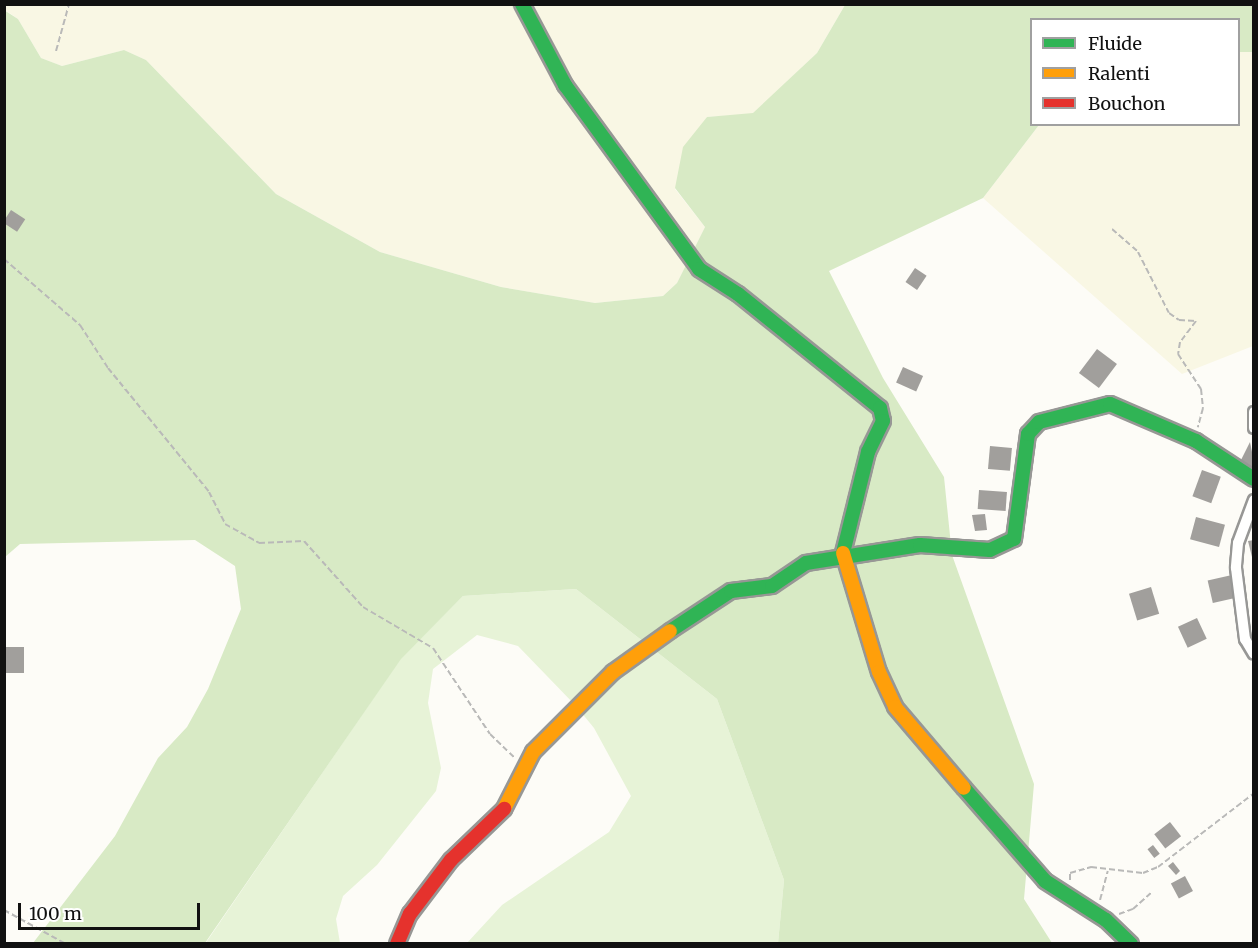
<!DOCTYPE html>
<html>
<head>
<meta charset="utf-8">
<style>
  body { margin:0 }
  #map { position:relative; width:1258px; height:948px; overflow:hidden; background:#fdfcf7; font-family:Merriweather,serif }
  div>[style] { position:absolute }
  [style*='--x'] { left:calc(var(--x)*1px); top:calc(var(--y)*1px); width:calc(var(--w)*1px); rotate:calc(var(--a)*1deg) }
  .farmland>* { inset:0; background:#f9f7e4 }
  .green>* { inset:0; background:#e7f3d7 }
  .forest>* { inset:0; background:#d8eac5 }
  .building>* { inset:0; background:#a19f9c; transform-origin:0 0 }
  .path>* { height:2px; margin-top:-1px; transform-origin:0; background:repeating-linear-gradient(90deg,#b9b9b8 0 6px,transparent 0 9px) }
  .roads { filter:drop-shadow(2px 0 #979795) drop-shadow(-2px 0 #979795) drop-shadow(0 2px #979795) drop-shadow(0 -2px #979795) }
  .street>* { height:10px; margin:-5px; padding:0 5px; transform-origin:5px; border-radius:5px; background:#fffffe }
  .fast>* { height:14px; margin:-7px; padding:0 7px; transform-origin:7px; border-radius:7px; background:#30b455 }
  .slow>* { height:14px; margin:-7px; padding:0 7px; transform-origin:7px; border-radius:7px; background:#ff9f0a }
  .jam>* { height:14px; margin:-7px; padding:0 7px; transform-origin:7px; border-radius:7px; background:#e5322d }
  span { translate:-50% -50%; white-space:nowrap; text-align:center; line-height:1.15; -webkit-text-stroke:6px #fff; paint-order:stroke }
  .frame { position:absolute; inset:0; border:6px solid #111; pointer-events:none }
  .legend { position:absolute; left:1030px; top:18px; width:210px; height:108px; box-sizing:border-box; background:#fff; border:2px solid #a0a0a0; margin:0; padding:8px 10px; list-style:none; font-size:18px; color:#111 }
  .legend li { display:flex; align-items:center; gap:12px; height:30px }
  .legend b { width:30px; border:2px solid #a0a0a0 }
  .scale { position:absolute; left:18px; top:903px; width:182px; height:27px; box-sizing:border-box; border:3px solid #111; border-top:0; padding-left:8px; font-size:18px; line-height:21px; white-space:nowrap; color:#111; -webkit-text-stroke:4px #fff; paint-order:stroke }
</style>
</head>
<body>
<div id="map">
  <div class="farmland">
    <i style="clip-path:polygon(4px 5px,845px 5px,817px 53px,753px 114px,707px 117px,675px 189px,705px 227px,677px 283px,663px 296px,595px 303px,501px 287px,380px 252px,276px 194px,146px 60px,124px 50px,62px 66px,41px 58px,18px 19px,5px 10px)"></i>
    <i style="clip-path:polygon(1239px 52px,1253px 52px,1253px 346px,1182px 374px,983px 198px,1039px 125px,1238px 124px)"></i>
  </div>
  <div class="green">
    <i style="clip-path:polygon(576px 589px,717px 699px,784px 880px,778px 943px,467px 943px,502px 905px,609px 832px,631px 796px,594px 728px,576px 706px,518px 646px,477px 635px,433px 669px,428px 703px,441px 768px,436px 791px,377px 865px,343px 896px,336px 919px,340px 943px,205px 944px,401px 658px,463px 596px)"></i>
  </div>
  <div class="forest">
    <i style="clip-path:polygon(845px 5px,1253px 5px,1253px 52px,1239px 52px,1238px 20px,1032px 20px,1032px 124px,1039px 125px,983px 198px,829px 271px,883px 378px,944px 477px,952px 555px,1034px 784px,1024px 899px,1052px 943px,778px 943px,784px 880px,717px 699px,576px 589px,463px 596px,401px 659px,205px 943px,33px 943px,115px 836px,158px 758px,187px 727px,208px 689px,241px 609px,235px 566px,195px 540px,20px 544px,5px 557px,4px 10px,18px 19px,41px 58px,62px 66px,124px 50px,146px 60px,276px 194px,380px 252px,501px 287px,595px 303px,663px 296px,677px 283px,705px 227px,675px 188px,683px 147px,707px 117px,753px 113px,817px 53px)"></i>
  </div>
  <div class="building">
    <i style="left:11px;top:210px;width:17px;height:15px;rotate:33deg"></i>
    <i style="left:915px;top:268px;width:14px;height:17px;rotate:34deg"></i>
    <i style="left:1097px;top:349px;width:25px;height:30px;rotate:37deg"></i>
    <i style="left:903px;top:367px;width:22px;height:17px;rotate:24deg"></i>
    <i style="clip-path:polygon(1250px 442px,1254px 462px,1250px 470px,1239px 464px)"></i>
    <i style="left:990px;top:446px;width:22px;height:23px;rotate:5deg"></i>
    <i style="left:1202px;top:470px;width:20px;height:28px;rotate:20deg"></i>
    <i style="left:979px;top:490px;width:28px;height:19px;rotate:4deg"></i>
    <i style="clip-path:polygon(985px 514px,987px 530px,975px 531px,972px 515px)"></i>
    <i style="left:1196px;top:517px;width:30px;height:23px;rotate:15deg"></i>
    <i style="clip-path:polygon(1254px 540px,1254px 561px,1253px 561px,1248px 541px)"></i>
    <i style="left:1232px;top:575px;width:23px;height:25px;rotate:77deg"></i>
    <i style="left:1151px;top:587px;width:28px;height:23px;rotate:73deg"></i>
    <i style="left:1197px;top:618px;width:23px;height:21px;rotate:65deg"></i>
    <i style="left:6px;top:647px;width:18px;height:26px"></i>
    <i style="left:1170px;top:822px;width:18px;height:20px;rotate:52deg"></i>
    <i style="left:1153px;top:845px;width:11px;height:7px;rotate:52deg"></i>
    <i style="clip-path:polygon(1173px 862px,1180px 871px,1176px 875px,1168px 866px)"></i>
    <i style="left:1185px;top:876px;width:17px;height:16px;rotate:62deg"></i>
  </div>
  <div class="path">
    <i style="--x:56;--y:51;--w:49;--a:-74.5"></i>
    <i style="--x:1112;--y:229;--w:35;--a:41"></i>
    <i style="--x:1138;--y:252;--w:68;--a:63.1"></i>
    <i style="--x:1169;--y:313;--w:12;--a:35"></i>
    <i style="--x:1179;--y:320;--w:17;--a:3"></i>
    <i style="--x:1196;--y:321;--w:26;--a:127"></i>
    <i style="--x:1180;--y:342;--w:12;--a:99"></i>
    <i style="--x:1178;--y:354;--w:42;--a:56.7"></i>
    <i style="--x:1201;--y:389;--w:19;--a:84"></i>
    <i style="--x:1203;--y:408;--w:20;--a:105"></i>
    <i style="--x:4;--y:259;--w:101;--a:41"></i>
    <i style="--x:80;--y:325;--w:51;--a:56.9"></i>
    <i style="--x:108;--y:368;--w:160;--a:50.8"></i>
    <i style="--x:209;--y:492;--w:36;--a:63"></i>
    <i style="--x:225;--y:524;--w:39;--a:29"></i>
    <i style="--x:259;--y:543;--w:45;--a:-2.5"></i>
    <i style="--x:304;--y:541;--w:89;--a:48.2"></i>
    <i style="--x:363;--y:607;--w:81;--a:30.4"></i>
    <i style="--x:433;--y:648;--w:103;--a:56.5"></i>
    <i style="--x:490;--y:734;--w:35;--a:44"></i>
    <i style="--x:1070;--y:880;--w:7;--a:-90"></i>
    <i style="--x:1070;--y:873;--w:22;--a:-16"></i>
    <i style="--x:1091;--y:867;--w:52;--a:6.6"></i>
    <i style="--x:1143;--y:873;--w:16;--a:-22"></i>
    <i style="--x:1158;--y:867;--w:121;--a:-37.6"></i>
    <i style="--x:1100;--y:900;--w:30;--a:-75"></i>
    <i style="--x:4;--y:910;--w:71;--a:28.7"></i>
    <i style="--x:1119;--y:914;--w:15;--a:-20"></i>
    <i style="--x:1133;--y:909;--w:27;--a:-42"></i>
  </div>
  <div class="roads">
    <div class="street">
      <i style="--x:1254;--y:412;--w:16;--a:90"></i>
      <i style="--x:1254;--y:500;--w:46;--a:110.4"></i>
      <i style="--x:1238;--y:543;--w:25;--a:95"></i>
      <i style="--x:1236;--y:568;--w:72;--a:82.8"></i>
      <i style="--x:1245;--y:639;--w:17;--a:59"></i>
    </div>
    <div class="fast">
      <i style="--x:522;--y:4;--w:92;--a:62"></i>
      <i style="--x:565;--y:85;--w:228;--a:53.9"></i>
      <i style="--x:699;--y:269;--w:46;--a:32.7"></i>
      <i style="--x:738;--y:294;--w:182;--a:38.8"></i>
      <i style="--x:880;--y:408;--w:13;--a:77"></i>
      <i style="--x:883;--y:421;--w:34;--a:116"></i>
      <i style="--x:868;--y:452;--w:104;--a:103.9"></i>
      <i style="--x:670;--y:631;--w:73;--a:-33.3"></i>
      <i style="--x:731;--y:591;--w:41;--a:-7"></i>
      <i style="--x:772;--y:586;--w:41;--a:-34.1"></i>
      <i style="--x:806;--y:563;--w:115;--a:-9"></i>
      <i style="--x:920;--y:545;--w:70;--a:4.1"></i>
      <i style="--x:990;--y:550;--w:26;--a:-25"></i>
      <i style="--x:1014;--y:539;--w:106;--a:-82.4"></i>
      <i style="--x:1028;--y:434;--w:16;--a:-47"></i>
      <i style="--x:1039;--y:422;--w:73;--a:-14.2"></i>
      <i style="--x:1110;--y:404;--w:94;--a:23.3"></i>
      <i style="--x:1196;--y:441;--w:69;--a:33.2"></i>
      <i style="--x:964;--y:788;--w:123;--a:48.9"></i>
      <i style="--x:1045;--y:881;--w:72;--a:32.6"></i>
      <i style="--x:1106;--y:920;--w:35;--a:44"></i>
    </div>
    <div class="slow">
      <i style="--x:843;--y:553;--w:124;--a:73.2"></i>
      <i style="--x:879;--y:672;--w:38;--a:65"></i>
      <i style="--x:895;--y:707;--w:106;--a:49.6"></i>
      <i style="--x:504;--y:809;--w:64;--a:-63"></i>
      <i style="--x:533;--y:752;--w:113;--a:-45"></i>
      <i style="--x:613;--y:672;--w:70;--a:-35.7"></i>
    </div>
    <div class="jam">
      <i style="--x:397;--y:944;--w:33;--a:-67"></i>
      <i style="--x:410;--y:914;--w:68;--a:-52.8"></i>
      <i style="--x:451;--y:860;--w:74;--a:-43.9"></i>
    </div>
  </div>
  <div class="frame"></div>
  <ul class="legend">
  <li><b style="height:8px;background:#30b455"></b>Fluide</li>
  <li><b style="height:8px;background:#ff9f0a"></b>Ralenti</li>
  <li><b style="height:8px;background:#e5322d"></b>Bouchon</li>
  </ul>
  <div class="scale">100 m</div>
</div>
</body>
</html>
